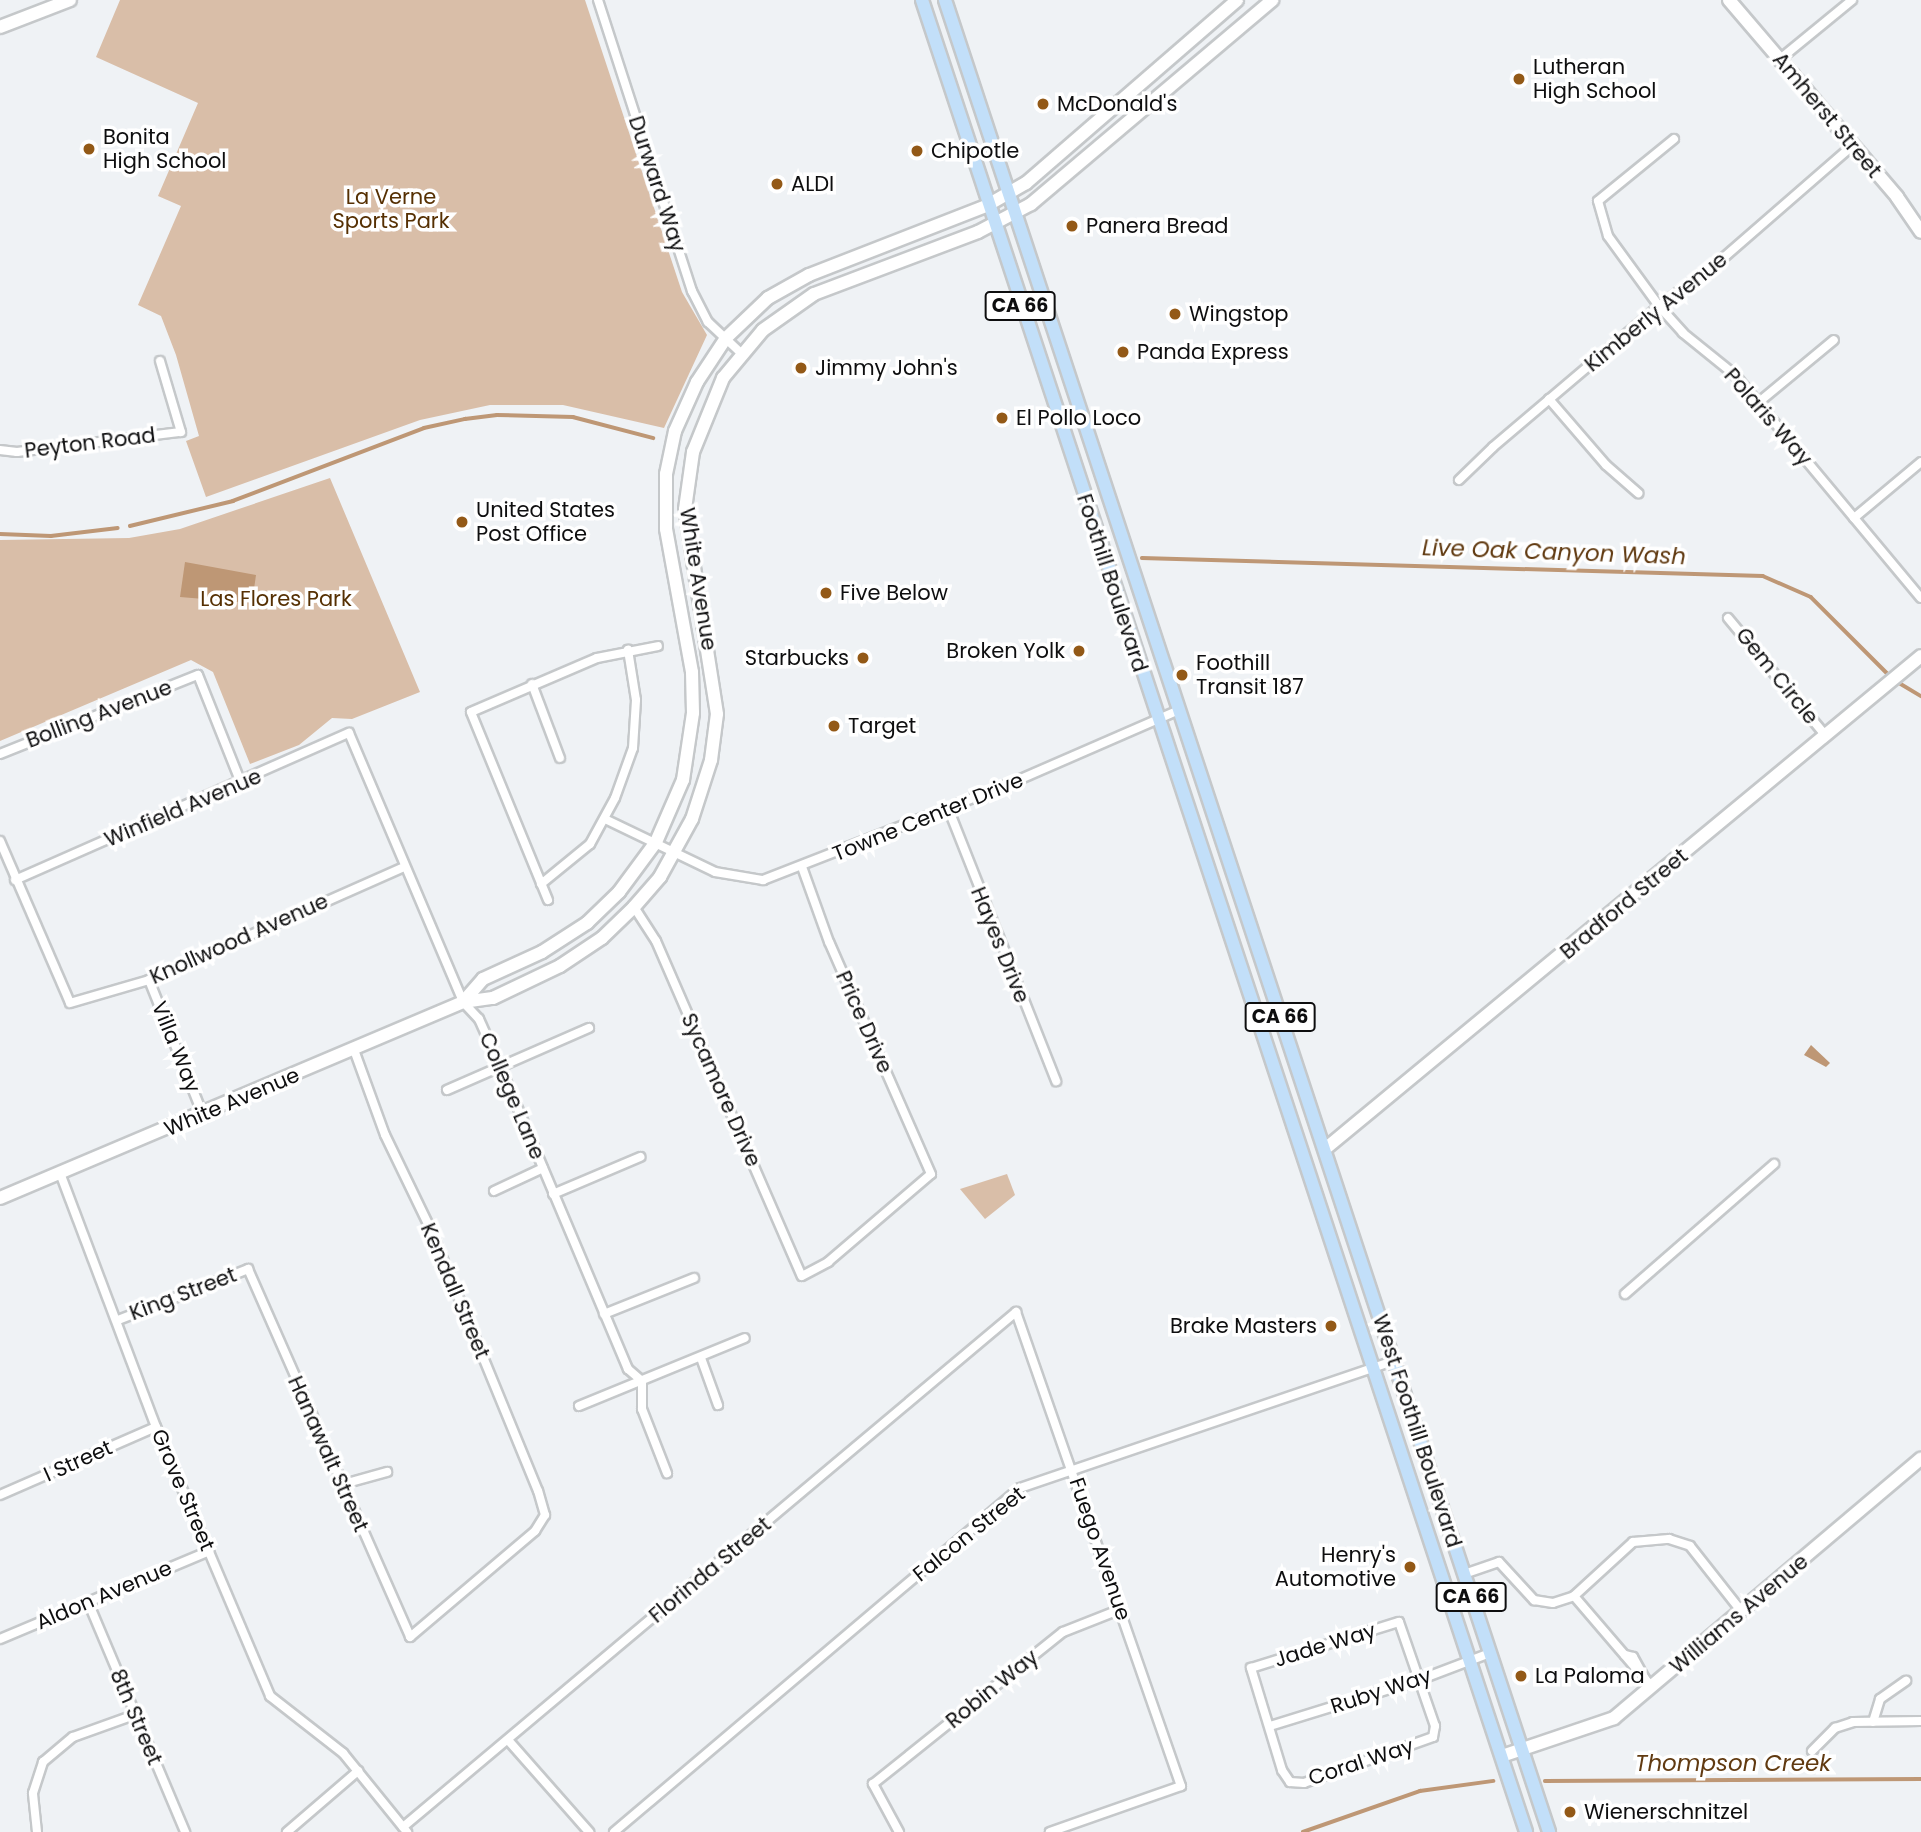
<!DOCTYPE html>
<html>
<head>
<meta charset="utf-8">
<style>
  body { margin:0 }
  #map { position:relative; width:1921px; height:1832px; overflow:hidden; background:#eff2f5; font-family:Poppins,sans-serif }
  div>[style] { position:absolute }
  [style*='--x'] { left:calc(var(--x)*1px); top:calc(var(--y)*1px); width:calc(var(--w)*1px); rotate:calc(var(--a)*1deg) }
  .green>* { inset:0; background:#d9bea8 }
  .water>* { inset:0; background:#be9775 }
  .stream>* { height:3.5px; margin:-1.75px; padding:0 1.75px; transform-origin:1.75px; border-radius:1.75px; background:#be9775 }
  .roads { filter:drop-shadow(2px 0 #c5c8ca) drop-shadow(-2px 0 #c5c8ca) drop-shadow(0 2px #c5c8ca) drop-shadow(0 -2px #c5c8ca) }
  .street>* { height:8px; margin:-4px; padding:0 4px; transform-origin:4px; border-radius:4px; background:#fff }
  .secondary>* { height:12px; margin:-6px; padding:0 6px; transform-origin:6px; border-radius:6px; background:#fff }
  .primary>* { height:12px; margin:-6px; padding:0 6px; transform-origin:6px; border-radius:6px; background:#c2dff9 }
  .dots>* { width:19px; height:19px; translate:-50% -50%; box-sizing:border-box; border:4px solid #fff; border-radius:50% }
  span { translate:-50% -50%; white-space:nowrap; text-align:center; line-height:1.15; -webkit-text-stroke:7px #fff; paint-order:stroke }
  .shield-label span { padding:2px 5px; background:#fff; border:2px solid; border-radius:5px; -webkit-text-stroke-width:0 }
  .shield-label { font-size:19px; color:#0e0e0f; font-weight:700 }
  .poi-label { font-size:21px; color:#0e0e0f }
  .left { translate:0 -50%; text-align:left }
  .right { translate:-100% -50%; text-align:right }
  .street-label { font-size:21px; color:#0e0e0f }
  .park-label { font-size:21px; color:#563003 }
  .water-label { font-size:23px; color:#613a11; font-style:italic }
</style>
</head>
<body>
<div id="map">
  <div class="green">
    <i style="clip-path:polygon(120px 0,585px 0,682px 292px,707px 335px,664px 428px,563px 405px,490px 405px,420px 420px,206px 497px,186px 441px,199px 436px,176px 355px,161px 316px,138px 305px,181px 206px,158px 196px,198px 103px,96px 57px)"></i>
    <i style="clip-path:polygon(330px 478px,420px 692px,352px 719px,332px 718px,299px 745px,250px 764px,213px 672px,191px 660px,0 741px,0 540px,129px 538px,180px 529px)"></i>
    <i style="clip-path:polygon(1007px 1174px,1015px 1195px,985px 1219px,960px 1189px)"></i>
  </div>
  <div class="water">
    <i style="clip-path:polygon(185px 562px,256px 575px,252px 603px,180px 597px)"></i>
    <i style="clip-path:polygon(1811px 1045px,1830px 1063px,1826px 1067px,1804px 1055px)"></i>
  </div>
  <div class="stream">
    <i style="--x:130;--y:526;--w:106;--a:-13.6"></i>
    <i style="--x:233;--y:501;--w:204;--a:-20.9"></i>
    <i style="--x:424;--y:428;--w:42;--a:-12.4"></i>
    <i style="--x:465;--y:419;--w:32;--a:-7"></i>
    <i style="--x:497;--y:415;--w:76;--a:1.5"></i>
    <i style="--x:573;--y:417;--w:83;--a:14.7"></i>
    <i style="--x:0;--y:534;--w:51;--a:2.2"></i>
    <i style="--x:51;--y:536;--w:67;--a:-6.8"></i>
    <i style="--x:1142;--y:558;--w:621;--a:1.66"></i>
    <i style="--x:1763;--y:576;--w:52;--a:23.6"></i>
    <i style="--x:1811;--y:597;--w:112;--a:45"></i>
    <i style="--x:1896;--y:681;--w:29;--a:31"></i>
    <i style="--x:1545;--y:1781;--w:376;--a:-0.3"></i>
    <i style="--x:1303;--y:1832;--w:124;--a:-19.3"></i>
    <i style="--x:1420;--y:1791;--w:74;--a:-7.8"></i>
  </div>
  <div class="roads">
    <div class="street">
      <i style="--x:598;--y:0;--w:306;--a:72.1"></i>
      <i style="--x:692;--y:291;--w:35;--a:63"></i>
      <i style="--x:708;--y:322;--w:45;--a:43.2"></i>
      <i style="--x:1780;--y:59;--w:93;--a:-39.3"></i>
      <i style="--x:1674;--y:139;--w:98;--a:140.8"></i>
      <i style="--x:1598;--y:201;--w:36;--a:74"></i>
      <i style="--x:1608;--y:236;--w:87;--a:53.9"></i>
      <i style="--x:1659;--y:306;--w:36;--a:48"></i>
      <i style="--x:1683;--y:333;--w:67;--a:38.9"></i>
      <i style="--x:1735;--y:375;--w:290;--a:50.2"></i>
      <i style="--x:1549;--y:399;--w:87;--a:49.2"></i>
      <i style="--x:1606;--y:465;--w:43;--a:41.2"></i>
      <i style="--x:1759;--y:402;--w:97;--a:-39.6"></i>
      <i style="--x:0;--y:450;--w:17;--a:7"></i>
      <i style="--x:17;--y:452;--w:165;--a:-7"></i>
      <i style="--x:181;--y:432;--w:74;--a:-106.5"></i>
      <i style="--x:1459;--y:480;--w:47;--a:-44.1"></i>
      <i style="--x:1493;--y:447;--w:218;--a:-40.3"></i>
      <i style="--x:1659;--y:306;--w:68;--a:-36"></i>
      <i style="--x:1714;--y:266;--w:184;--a:-41"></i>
      <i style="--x:1854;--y:518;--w:87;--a:-39.9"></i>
      <i style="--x:1728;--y:618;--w:152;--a:50.3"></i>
      <i style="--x:532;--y:684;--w:79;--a:69.3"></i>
      <i style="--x:0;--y:754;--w:213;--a:-21.8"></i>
      <i style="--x:198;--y:675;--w:116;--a:68.3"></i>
      <i style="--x:948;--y:808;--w:294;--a:68.4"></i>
      <i style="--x:605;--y:819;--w:122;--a:25.7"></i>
      <i style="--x:715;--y:872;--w:49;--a:9.5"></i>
      <i style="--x:763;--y:880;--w:264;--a:-21.3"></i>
      <i style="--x:1009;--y:784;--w:183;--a:-23.5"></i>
      <i style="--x:0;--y:841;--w:176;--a:66.6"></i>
      <i style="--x:70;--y:1003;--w:82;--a:-16.2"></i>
      <i style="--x:149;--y:980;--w:279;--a:-23.9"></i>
      <i style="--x:15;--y:880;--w:365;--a:-23.8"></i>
      <i style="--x:349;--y:733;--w:292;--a:67"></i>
      <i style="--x:463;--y:1002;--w:23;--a:47"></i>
      <i style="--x:479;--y:1019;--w:51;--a:65.9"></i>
      <i style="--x:500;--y:1066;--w:329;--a:67.1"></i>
      <i style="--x:628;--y:1369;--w:18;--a:41"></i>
      <i style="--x:541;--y:884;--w:63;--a:-39.2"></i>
      <i style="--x:590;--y:844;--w:52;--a:-61.5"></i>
      <i style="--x:615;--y:798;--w:53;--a:-70.2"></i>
      <i style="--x:633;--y:748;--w:48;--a:-86.4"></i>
      <i style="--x:636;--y:700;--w:51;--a:-99.1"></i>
      <i style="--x:548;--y:900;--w:203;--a:-112.3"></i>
      <i style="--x:471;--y:712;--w:137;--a:-23.2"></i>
      <i style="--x:597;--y:658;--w:62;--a:-11.1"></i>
      <i style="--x:634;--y:907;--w:40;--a:57.1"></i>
      <i style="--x:656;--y:941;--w:365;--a:66.5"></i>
      <i style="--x:802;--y:1276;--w:30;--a:-28"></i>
      <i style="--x:828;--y:1262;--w:135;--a:-40.5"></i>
      <i style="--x:931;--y:1174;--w:253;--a:-113.7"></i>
      <i style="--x:829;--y:942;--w:80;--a:-109.8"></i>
      <i style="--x:149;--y:980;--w:145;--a:68.2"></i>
      <i style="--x:447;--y:1090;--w:155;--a:-23.6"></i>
      <i style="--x:60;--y:1173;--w:272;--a:69.3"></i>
      <i style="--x:156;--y:1427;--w:292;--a:67"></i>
      <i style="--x:270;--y:1696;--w:93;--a:38"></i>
      <i style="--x:343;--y:1753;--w:102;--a:51"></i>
      <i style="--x:494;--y:1191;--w:54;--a:-25.1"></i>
      <i style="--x:553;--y:1194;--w:95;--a:-23"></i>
      <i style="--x:1625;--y:1294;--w:198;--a:-41.1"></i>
      <i style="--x:604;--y:1314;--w:97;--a:-21.8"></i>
      <i style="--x:118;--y:1320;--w:140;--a:-21.4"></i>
      <i style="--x:248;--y:1269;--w:402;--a:66.2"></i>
      <i style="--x:410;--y:1637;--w:164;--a:-40.3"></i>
      <i style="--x:535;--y:1531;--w:19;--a:-58"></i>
      <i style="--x:545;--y:1515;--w:25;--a:-106"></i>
      <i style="--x:538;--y:1491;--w:284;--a:-112.3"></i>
      <i style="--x:430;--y:1228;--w:103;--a:-115.8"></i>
      <i style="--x:385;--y:1135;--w:90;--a:-110"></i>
      <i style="--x:701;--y:1358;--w:50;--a:70.1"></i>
      <i style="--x:642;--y:1381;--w:28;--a:90"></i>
      <i style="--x:642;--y:1409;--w:69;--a:68.7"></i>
      <i style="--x:579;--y:1406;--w:179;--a:-22.3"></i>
      <i style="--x:340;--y:1485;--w:49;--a:-15.5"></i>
      <i style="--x:0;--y:1495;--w:170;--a:-23.6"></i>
      <i style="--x:1464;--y:1574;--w:37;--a:-19"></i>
      <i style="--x:1499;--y:1562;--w:52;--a:47.4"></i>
      <i style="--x:1534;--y:1600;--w:19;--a:9"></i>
      <i style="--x:1553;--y:1603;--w:22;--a:-18"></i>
      <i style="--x:1574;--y:1596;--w:80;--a:-42.5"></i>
      <i style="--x:1633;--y:1542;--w:36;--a:-5"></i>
      <i style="--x:1669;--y:1539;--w:22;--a:18"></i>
      <i style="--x:1690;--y:1546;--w:84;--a:51.8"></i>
      <i style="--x:1574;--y:1596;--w:120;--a:49.4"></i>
      <i style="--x:88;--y:1602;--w:250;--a:67.1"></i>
      <i style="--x:1399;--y:1622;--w:110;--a:70.9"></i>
      <i style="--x:1435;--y:1726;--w:11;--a:100"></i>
      <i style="--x:1433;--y:1737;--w:137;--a:160.4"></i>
      <i style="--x:1304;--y:1783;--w:14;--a:-176"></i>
      <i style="--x:1290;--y:1782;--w:14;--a:-124"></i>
      <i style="--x:1282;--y:1770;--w:107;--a:-106.9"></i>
      <i style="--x:1251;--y:1668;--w:155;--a:-17.3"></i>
      <i style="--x:0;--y:1639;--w:227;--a:-22.8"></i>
      <i style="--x:1625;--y:1655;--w:8;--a:14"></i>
      <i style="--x:1633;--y:1657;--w:25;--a:61"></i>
      <i style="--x:1873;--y:1722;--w:24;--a:-73"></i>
      <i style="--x:1880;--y:1699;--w:32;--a:-35"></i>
      <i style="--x:1270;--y:1726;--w:156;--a:-17.2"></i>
      <i style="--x:1419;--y:1680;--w:76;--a:-20.8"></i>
      <i style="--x:508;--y:1740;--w:123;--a:48.6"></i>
      <i style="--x:1812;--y:1751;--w:33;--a:-45"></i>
      <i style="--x:1835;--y:1728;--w:19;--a:-18"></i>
      <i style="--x:1853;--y:1722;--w:68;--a:-0.8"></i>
      <i style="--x:403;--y:1827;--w:801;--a:-40.03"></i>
      <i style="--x:1016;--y:1312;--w:502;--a:70.81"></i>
      <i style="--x:1181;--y:1786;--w:139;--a:160.7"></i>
      <i style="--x:37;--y:1832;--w:39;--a:-96"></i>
      <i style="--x:33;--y:1793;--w:33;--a:-72"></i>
      <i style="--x:43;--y:1762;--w:39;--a:-40"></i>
      <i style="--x:73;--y:1737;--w:65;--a:-19.8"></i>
      <i style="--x:287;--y:1832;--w:94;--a:-40.7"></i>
      <i style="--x:614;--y:1832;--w:532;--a:-40.27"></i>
      <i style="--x:1020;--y:1488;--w:394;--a:-18.8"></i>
      <i style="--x:899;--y:1832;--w:55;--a:-118.4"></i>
      <i style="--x:873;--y:1784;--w:243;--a:-38.7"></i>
      <i style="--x:1063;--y:1632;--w:62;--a:-21.6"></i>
    </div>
    <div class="secondary">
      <i style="--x:1729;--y:0;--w:259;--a:49.5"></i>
      <i style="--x:1897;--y:197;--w:42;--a:55.6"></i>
      <i style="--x:0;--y:27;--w:75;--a:-21.1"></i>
      <i style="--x:463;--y:1002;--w:30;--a:-49"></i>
      <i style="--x:483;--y:979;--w:65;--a:-24.6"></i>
      <i style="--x:542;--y:952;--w:54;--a:-32.8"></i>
      <i style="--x:587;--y:923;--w:45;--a:-44.1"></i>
      <i style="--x:619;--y:892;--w:62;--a:-53.5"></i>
      <i style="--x:656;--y:842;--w:68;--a:-66.5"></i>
      <i style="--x:683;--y:780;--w:68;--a:-81.5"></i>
      <i style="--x:693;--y:713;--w:41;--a:-91.4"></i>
      <i style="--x:692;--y:672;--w:145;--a:-100.3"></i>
      <i style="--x:666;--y:529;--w:55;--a:-90"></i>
      <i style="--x:666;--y:474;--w:44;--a:-78.2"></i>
      <i style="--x:675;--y:431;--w:54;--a:-65.8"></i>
      <i style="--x:697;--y:382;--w:53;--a:-56.6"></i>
      <i style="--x:726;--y:338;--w:58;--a:-43.6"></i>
      <i style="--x:768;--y:298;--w:47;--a:-29.3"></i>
      <i style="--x:809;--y:275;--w:190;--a:-21.3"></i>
      <i style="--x:986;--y:206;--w:46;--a:-29.9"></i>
      <i style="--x:1026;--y:183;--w:279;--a:-40.9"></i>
      <i style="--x:1325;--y:1149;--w:773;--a:-39.6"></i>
      <i style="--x:0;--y:1198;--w:503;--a:-22.94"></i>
      <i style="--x:463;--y:1002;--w:30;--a:-8"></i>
      <i style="--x:493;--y:998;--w:74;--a:-25.5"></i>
      <i style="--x:560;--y:966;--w:50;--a:-33.7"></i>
      <i style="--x:602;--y:938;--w:45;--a:-44.1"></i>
      <i style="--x:634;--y:907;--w:40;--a:-49"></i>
      <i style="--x:660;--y:877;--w:66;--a:-61.1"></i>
      <i style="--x:692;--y:819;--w:62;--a:-72.1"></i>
      <i style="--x:711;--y:760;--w:46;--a:-82.6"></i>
      <i style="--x:717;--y:714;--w:207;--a:-98.9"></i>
      <i style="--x:685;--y:509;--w:58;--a:-82"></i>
      <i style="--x:693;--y:452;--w:80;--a:-67.9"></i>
      <i style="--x:723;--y:378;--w:62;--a:-50.2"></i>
      <i style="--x:763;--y:330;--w:62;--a:-35.2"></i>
      <i style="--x:814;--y:294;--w:175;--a:-20.7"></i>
      <i style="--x:978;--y:232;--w:60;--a:-27.8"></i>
      <i style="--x:1031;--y:204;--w:316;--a:-40.2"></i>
      <i style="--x:1502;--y:1756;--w:118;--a:-18.7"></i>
      <i style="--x:1614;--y:1718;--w:402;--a:-40.2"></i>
    </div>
    <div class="primary">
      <i style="--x:922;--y:0;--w:1929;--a:71.75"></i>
      <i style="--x:945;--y:0;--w:1929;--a:71.75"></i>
    </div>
  </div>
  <div class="dots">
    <i style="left:1519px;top:79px;background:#935917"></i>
    <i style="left:1043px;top:104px;background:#935917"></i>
    <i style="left:89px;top:149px;background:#935917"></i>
    <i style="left:917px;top:151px;background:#935917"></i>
    <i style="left:777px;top:184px;background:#935917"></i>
    <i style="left:1072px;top:226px;background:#935917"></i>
    <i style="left:1175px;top:314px;background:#935917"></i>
    <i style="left:1123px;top:352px;background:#935917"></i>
    <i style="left:801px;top:368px;background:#935917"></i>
    <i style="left:1002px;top:418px;background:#935917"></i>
    <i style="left:462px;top:522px;background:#935917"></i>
    <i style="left:826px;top:593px;background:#935917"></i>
    <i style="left:1079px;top:651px;background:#935917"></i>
    <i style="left:863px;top:658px;background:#935917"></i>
    <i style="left:1182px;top:675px;background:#935917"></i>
    <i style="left:834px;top:726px;background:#935917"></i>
    <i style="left:1331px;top:1326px;background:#935917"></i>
    <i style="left:1410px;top:1567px;background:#935917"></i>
    <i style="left:1521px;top:1676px;background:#935917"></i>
    <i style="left:1570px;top:1812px;background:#935917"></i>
  </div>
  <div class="shield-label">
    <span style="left:1020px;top:306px">CA 66</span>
    <span style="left:1280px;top:1017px">CA 66</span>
    <span style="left:1471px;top:1597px">CA 66</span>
  </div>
  <div class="poi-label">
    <span class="left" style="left:1533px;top:79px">Lutheran<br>High School</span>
    <span class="left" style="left:1057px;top:104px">McDonald's</span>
    <span class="left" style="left:103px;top:149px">Bonita<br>High School</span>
    <span class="left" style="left:931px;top:151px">Chipotle</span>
    <span class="left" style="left:791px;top:184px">ALDI</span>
    <span class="left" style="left:1086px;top:226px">Panera Bread</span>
    <span class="left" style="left:1189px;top:314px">Wingstop</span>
    <span class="left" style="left:1137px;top:352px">Panda Express</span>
    <span class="left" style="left:815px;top:368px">Jimmy John's</span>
    <span class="left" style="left:1016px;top:418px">El Pollo Loco</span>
    <span class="left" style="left:476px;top:522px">United States<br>Post Office</span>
    <span class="left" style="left:840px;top:593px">Five Below</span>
    <span class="right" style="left:1065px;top:651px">Broken Yolk</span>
    <span class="right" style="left:849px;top:658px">Starbucks</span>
    <span class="left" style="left:1196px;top:675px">Foothill<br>Transit 187</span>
    <span class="left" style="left:848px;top:726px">Target</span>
    <span class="right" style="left:1317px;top:1326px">Brake Masters</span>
    <span class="right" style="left:1396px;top:1567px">Henry's<br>Automotive</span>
    <span class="left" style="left:1535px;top:1676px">La Paloma</span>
    <span class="left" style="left:1584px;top:1812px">Wienerschnitzel</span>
  </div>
  <div class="street-label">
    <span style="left:1827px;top:115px;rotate:50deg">Amherst Street</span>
    <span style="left:657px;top:184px;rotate:72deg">Durward Way</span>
    <span style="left:1656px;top:312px;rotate:-39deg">Kimberly Avenue</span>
    <span style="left:1768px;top:417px;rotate:49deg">Polaris Way</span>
    <span style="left:90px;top:443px;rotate:-7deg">Peyton Road</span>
    <span style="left:698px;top:579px;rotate:81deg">White Avenue</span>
    <span style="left:1112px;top:583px;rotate:72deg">Foothill Boulevard</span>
    <span style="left:1777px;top:676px;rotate:51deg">Gem Circle</span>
    <span style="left:99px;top:714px;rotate:-21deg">Bolling Avenue</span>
    <span style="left:183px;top:808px;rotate:-23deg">Winfield Avenue</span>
    <span style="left:928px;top:817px;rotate:-22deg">Towne Center Drive</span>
    <span style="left:1624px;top:904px;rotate:-40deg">Bradford Street</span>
    <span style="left:239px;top:939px;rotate:-24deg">Knollwood Avenue</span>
    <span style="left:1000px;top:945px;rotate:68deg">Hayes Drive</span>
    <span style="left:864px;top:1022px;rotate:66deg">Price Drive</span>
    <span style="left:176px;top:1047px;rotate:68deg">Villa Way</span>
    <span style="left:721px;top:1090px;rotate:66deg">Sycamore Drive</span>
    <span style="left:512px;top:1096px;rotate:67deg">College Lane</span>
    <span style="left:232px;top:1102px;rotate:-23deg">White Avenue</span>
    <span style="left:455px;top:1291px;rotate:67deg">Kendall Street</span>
    <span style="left:183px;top:1294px;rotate:-21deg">King Street</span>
    <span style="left:1417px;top:1431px;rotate:72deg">West Foothill Boulevard</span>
    <span style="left:328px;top:1454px;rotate:66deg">Hanawalt Street</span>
    <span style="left:78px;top:1461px;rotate:-24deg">I Street</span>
    <span style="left:183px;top:1490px;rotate:67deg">Grove Street</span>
    <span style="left:969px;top:1534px;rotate:-39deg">Falcon Street</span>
    <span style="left:1100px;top:1549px;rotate:71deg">Fuego Avenue</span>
    <span style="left:710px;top:1570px;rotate:-40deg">Florinda Street</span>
    <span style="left:104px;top:1595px;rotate:-23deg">Aldon Avenue</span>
    <span style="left:1739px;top:1614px;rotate:-40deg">Williams Avenue</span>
    <span style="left:1325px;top:1645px;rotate:-17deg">Jade Way</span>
    <span style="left:992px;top:1689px;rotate:-39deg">Robin Way</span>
    <span style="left:1381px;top:1691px;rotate:-18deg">Ruby Way</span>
    <span style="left:136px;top:1717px;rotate:67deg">8th Street</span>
    <span style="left:1361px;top:1762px;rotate:-18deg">Coral Way</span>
  </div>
  <div class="park-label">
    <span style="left:391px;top:209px">La Verne<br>Sports Park</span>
    <span style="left:276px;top:599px">Las Flores Park</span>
  </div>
  <div class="water-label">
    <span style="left:1554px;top:552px;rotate:2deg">Live Oak Canyon Wash</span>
    <span style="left:1733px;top:1763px">Thompson Creek</span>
  </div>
</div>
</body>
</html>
